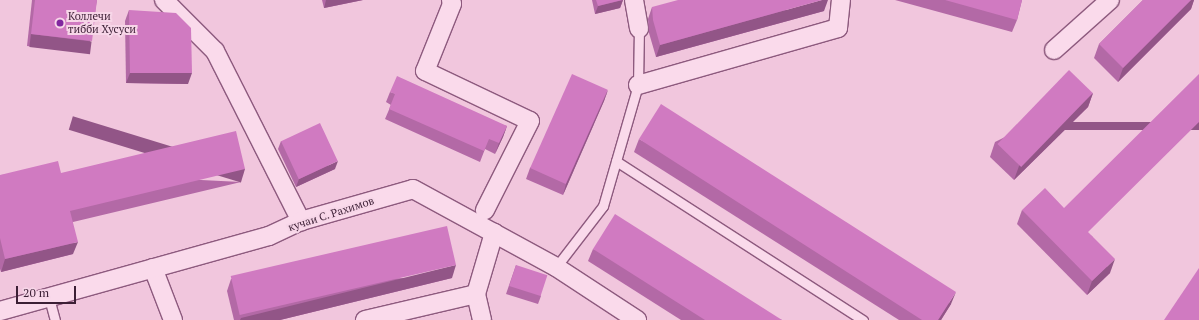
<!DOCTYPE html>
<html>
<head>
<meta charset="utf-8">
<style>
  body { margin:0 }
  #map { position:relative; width:1199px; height:320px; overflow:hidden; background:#f1c6dd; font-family:"PT Serif",serif }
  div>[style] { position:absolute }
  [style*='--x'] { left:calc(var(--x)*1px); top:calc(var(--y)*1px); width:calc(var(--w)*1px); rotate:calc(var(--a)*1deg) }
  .roads { filter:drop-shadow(1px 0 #8d5a7e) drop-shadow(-1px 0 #8d5a7e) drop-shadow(0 1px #8d5a7e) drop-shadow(0 -1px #8d5a7e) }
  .lane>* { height:9px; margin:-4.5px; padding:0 4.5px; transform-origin:4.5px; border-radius:4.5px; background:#fadaeb }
  .street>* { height:18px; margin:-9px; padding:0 9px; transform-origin:9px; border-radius:9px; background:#fadaeb }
  .wall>* { inset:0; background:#b369a6 }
  .shaded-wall>* { inset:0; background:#925587; transform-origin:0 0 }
  .building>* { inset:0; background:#d07ac1; transform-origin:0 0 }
  .dots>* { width:11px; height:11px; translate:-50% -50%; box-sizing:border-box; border:2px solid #f7d6e8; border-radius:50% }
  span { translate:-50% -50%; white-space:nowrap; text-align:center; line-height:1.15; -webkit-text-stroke:4px #f7d6e8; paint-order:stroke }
  .poi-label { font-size:11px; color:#3c1f35 }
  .left { translate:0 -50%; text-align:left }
  .street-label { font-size:11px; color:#3c1f35 }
  .scale { position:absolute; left:16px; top:286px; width:60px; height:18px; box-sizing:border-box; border:2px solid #3c1f35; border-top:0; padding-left:5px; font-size:12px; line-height:14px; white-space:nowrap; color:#3c1f35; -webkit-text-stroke:3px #f7d6e8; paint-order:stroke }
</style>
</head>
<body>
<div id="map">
  <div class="roads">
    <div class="lane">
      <i style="--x:616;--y:161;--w:294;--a:32.8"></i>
      <i style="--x:556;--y:267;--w:77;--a:-52.4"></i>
      <i style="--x:603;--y:206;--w:126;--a:-73.9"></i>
      <i style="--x:638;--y:85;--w:56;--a:-89"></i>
      <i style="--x:49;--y:298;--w:23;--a:75"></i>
    </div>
    <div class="street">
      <i style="--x:164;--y:0;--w:72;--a:45"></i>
      <i style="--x:215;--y:51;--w:191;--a:63.2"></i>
      <i style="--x:451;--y:0;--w:4;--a:76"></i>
      <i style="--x:452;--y:4;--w:72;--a:111.9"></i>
      <i style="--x:425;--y:71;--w:116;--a:25.5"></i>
      <i style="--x:530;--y:121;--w:100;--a:116.8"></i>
      <i style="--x:634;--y:0;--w:29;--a:80"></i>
      <i style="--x:1054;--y:50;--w:75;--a:-41.8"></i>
      <i style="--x:638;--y:85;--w:208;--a:-15.9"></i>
      <i style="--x:838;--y:28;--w:28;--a:-84"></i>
      <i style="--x:153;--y:268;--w:56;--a:69"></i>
      <i style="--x:476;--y:294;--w:27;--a:77"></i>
      <i style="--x:0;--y:311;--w:279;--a:-15.6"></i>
      <i style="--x:269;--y:236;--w:35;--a:-25"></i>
      <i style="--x:301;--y:221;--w:116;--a:-15.9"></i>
      <i style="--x:413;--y:189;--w:163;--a:28.6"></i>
      <i style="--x:556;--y:267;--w:97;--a:33.2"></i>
      <i style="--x:365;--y:320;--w:114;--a:-13.2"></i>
      <i style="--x:476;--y:294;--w:64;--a:-73.6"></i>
    </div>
  </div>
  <div class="wall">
    <i style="clip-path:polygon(32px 0,97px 0,88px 53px,27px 46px)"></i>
    <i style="clip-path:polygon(322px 0,363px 0,324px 8px)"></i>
    <i style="clip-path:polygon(592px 0,623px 0,620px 8px,595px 14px)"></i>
    <i style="clip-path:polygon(895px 0,1022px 0,1017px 20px,1012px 32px)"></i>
    <i style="clip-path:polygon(1143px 0,1194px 0,1191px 9px,1118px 82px,1094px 58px,1099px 44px)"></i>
    <i style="clip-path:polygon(652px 7px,824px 11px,656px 57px,649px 33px,648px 19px)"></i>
    <i style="clip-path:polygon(129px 10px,188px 84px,126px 83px,125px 21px)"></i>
    <i style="clip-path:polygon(608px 90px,604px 101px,563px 195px,526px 179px,530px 168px)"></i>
    <i style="clip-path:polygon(390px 92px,507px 126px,503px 137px,495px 154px,485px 149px,480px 162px,385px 119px,391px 105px,386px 102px)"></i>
    <i style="clip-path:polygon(1093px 93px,1088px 107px,1014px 180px,990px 157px,995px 142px)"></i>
    <i style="clip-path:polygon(639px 139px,951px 304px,941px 320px,899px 320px,634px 152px)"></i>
    <i style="clip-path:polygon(281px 141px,335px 169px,296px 187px,278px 149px)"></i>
    <i style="clip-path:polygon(61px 173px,241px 182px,73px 222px,73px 254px,1px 272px,0 269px,0 175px)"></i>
    <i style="clip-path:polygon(1022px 210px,1092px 236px,1110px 273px,1087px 295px,1017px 224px)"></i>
    <i style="clip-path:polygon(593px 249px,782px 320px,681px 320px,588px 261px)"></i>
    <i style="clip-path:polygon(516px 265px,541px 296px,538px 304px,506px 294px)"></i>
    <i style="clip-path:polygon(452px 278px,280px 320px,234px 320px,227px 291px,231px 279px)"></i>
  </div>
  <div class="shaded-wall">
    <i style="clip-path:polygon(326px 0,363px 0,324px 8px)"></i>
    <i style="clip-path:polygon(623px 0,620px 8px,595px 14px,598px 6px)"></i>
    <i style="clip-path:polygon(822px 0,828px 0,824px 11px,656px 57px,660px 45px)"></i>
    <i style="clip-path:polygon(1191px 0,1194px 0,1191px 9px,1118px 82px,1123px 68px)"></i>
    <i style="left:31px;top:34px;width:61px;height:13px;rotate:7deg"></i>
    <i style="clip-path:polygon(130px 73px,192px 73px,188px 84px,126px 83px)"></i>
    <i style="clip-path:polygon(608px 90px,604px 101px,563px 195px,566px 184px)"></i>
    <i style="clip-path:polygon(1093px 93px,1088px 107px,1014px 180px,1019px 166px)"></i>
    <i style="left:1199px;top:122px;width:8px;height:156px;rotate:90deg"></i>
    <i style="clip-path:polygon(507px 126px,503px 137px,495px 154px,499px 143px)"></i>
    <i style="clip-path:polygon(338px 161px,335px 169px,296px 187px,299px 179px)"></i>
    <i style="left:245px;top:169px;width:14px;height:180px;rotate:107deg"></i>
    <i style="clip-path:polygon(78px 242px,73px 254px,1px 272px,5px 259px)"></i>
    <i style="clip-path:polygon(1115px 259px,1110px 273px,1087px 295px,1092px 281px)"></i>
    <i style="clip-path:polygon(456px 265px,452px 278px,280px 320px,240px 320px,241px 318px)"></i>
    <i style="clip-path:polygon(956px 292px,951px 304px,941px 320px,938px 320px)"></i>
  </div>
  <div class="building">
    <i style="clip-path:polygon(35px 0,97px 0,92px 41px,31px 34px)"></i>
    <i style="clip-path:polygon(596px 0,622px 0,598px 6px)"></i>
    <i style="clip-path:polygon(678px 0,822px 0,660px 45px,653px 20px,652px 7px)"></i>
    <i style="clip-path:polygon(945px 0,1022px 0,1017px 20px)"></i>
    <i style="clip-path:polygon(1143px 0,1191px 0,1123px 68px,1099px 44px)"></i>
    <i style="clip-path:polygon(129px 10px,176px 13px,191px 28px,192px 73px,130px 73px)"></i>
    <i style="left:1069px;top:70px;width:33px;height:103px;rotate:44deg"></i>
    <i style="left:572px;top:74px;width:39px;height:103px;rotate:24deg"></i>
    <i style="clip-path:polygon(1199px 74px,1199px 122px,1088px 232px,1115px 259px,1092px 281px,1022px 210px,1045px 188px,1064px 208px)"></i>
    <i style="clip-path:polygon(397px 76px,507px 126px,499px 143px,489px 139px,484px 151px,389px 109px,395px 94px,390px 92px)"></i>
    <i style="clip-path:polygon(661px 104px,956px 292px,938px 320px,922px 320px,639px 139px)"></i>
    <i style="left:320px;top:123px;width:42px;height:43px;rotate:65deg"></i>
    <i style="clip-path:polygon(236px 131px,245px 169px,70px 211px,78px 242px,5px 259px,0 238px,0 175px,58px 161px,61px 173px)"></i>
    <i style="clip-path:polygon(615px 214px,782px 320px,705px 320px,593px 249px)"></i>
    <i style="left:447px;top:226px;width:40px;height:222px;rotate:77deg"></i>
    <i style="left:516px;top:265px;width:33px;height:22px;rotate:18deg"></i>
    <i style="clip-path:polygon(1199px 268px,1199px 320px,1164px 320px)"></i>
  </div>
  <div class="dots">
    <i style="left:60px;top:23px;background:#81279f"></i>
  </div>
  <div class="poi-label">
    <span class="left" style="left:68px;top:23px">Коллечи<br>тибби Хусуси</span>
  </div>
  <div class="street-label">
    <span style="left:331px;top:214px;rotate:-18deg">кучаи С. Рахимов</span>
  </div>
  <div class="scale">20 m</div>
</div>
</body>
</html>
